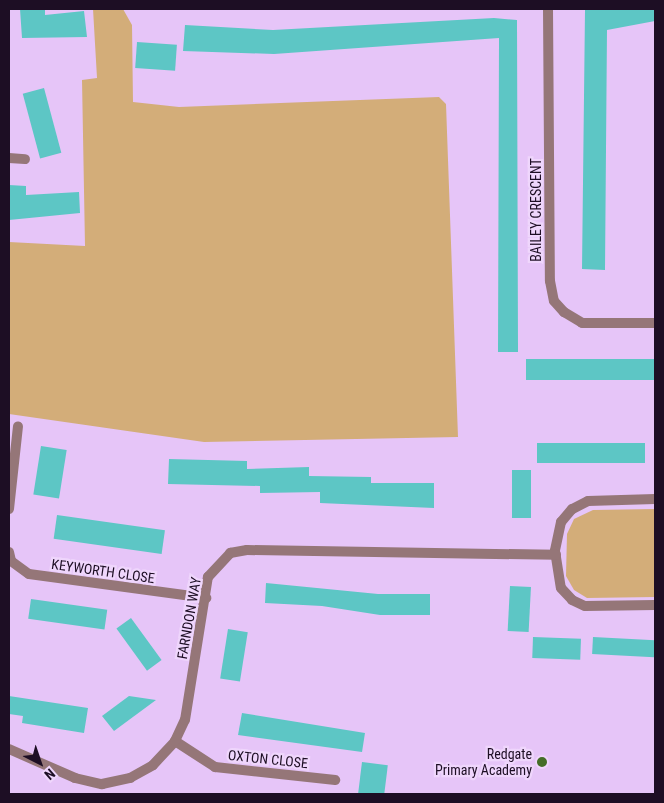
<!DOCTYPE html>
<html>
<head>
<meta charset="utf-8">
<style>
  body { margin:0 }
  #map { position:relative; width:664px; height:803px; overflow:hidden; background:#e6c5f8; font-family:"Roboto Condensed",sans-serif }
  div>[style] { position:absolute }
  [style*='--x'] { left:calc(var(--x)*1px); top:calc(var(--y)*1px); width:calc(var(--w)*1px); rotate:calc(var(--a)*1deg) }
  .green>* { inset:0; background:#d3ad79 }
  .building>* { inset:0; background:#5dc6c5; transform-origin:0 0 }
  .minor>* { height:10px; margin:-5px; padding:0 5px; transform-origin:5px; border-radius:5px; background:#957678 }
  .dots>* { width:14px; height:14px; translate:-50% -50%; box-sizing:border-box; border:2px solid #efd6fc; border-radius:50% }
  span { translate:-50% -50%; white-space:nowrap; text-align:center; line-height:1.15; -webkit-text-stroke:4.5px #efd6fc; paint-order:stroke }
  .street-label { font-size:14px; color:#1d0e24 }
  .poi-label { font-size:14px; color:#1d0e24 }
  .right { translate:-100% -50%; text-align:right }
  .frame { position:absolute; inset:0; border:10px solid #1d0e24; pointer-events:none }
  .north { position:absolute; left:15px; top:738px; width:50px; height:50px; -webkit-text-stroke:4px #efd6fc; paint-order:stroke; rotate:139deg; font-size:14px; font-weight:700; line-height:20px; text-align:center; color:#1d0e24 }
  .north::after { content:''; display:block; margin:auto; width:18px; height:22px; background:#1d0e24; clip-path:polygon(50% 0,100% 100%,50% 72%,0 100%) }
</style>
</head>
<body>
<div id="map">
  <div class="green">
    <i style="clip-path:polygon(93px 9px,123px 9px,132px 25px,133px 102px,179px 107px,439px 97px,446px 104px,458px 437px,204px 442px,9px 414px,9px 242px,85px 246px,82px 80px,97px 78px)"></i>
    <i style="clip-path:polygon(655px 509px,655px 597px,587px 598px,574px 590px,566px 576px,567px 534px,574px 519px,593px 510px)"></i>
  </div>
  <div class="building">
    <i style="clip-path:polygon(20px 9px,45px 9px,45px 15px,84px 11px,87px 37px,22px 38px)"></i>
    <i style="clip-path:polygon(655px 9px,655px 21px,607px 30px,605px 270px,582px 269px,585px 10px)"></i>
    <i style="clip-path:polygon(494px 18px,517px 20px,518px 352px,498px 352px,499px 38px,274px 54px,183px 51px,185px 25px,273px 30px)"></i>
    <i style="left:137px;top:42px;width:40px;height:26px;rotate:4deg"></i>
    <i style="left:44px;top:88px;width:67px;height:22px;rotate:75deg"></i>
    <i style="clip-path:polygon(9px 185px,26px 186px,26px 195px,79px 192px,80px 213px,9px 220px)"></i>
    <i style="left:526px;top:359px;width:129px;height:21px"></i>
    <i style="left:645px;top:443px;width:20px;height:108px;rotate:90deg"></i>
    <i style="left:41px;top:446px;width:26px;height:49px;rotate:9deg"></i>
    <i style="clip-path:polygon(169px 459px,247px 461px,247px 469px,309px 467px,309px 476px,371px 477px,371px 483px,434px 483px,434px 508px,320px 503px,320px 492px,260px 493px,260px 486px,168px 484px)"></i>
    <i style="left:512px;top:470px;width:19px;height:48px"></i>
    <i style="left:57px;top:515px;width:109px;height:24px;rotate:8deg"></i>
    <i style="clip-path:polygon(266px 583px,378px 594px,430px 594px,430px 615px,380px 615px,322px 606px,265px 603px)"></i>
    <i style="left:510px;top:586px;width:21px;height:45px;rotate:3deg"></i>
    <i style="left:31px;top:599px;width:77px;height:20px;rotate:8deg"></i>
    <i style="left:131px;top:618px;width:52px;height:18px;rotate:54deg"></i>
    <i style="left:228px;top:629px;width:20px;height:50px;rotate:9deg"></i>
    <i style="left:533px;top:637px;width:48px;height:21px;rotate:2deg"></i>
    <i style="left:593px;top:637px;width:62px;height:17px;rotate:3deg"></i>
    <i style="clip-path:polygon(9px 696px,88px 708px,84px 733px,22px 723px,23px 716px,9px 714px)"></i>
    <i style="clip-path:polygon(129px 696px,156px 700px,114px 731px,102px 716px)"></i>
    <i style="clip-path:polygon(242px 713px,365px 733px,362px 752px,238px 735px)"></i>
    <i style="left:362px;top:762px;width:26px;height:32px;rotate:7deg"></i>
  </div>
  <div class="minor">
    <i style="--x:548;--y:9;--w:272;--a:89.6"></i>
    <i style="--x:550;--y:281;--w:20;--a:79"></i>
    <i style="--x:554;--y:301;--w:15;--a:48"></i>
    <i style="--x:564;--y:312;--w:21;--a:31"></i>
    <i style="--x:582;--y:323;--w:73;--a:0"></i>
    <i style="--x:9;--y:158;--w:16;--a:4"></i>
    <i style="--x:655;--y:499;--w:67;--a:178.3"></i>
    <i style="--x:588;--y:501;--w:18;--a:153"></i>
    <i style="--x:572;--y:509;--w:17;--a:130"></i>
    <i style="--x:561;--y:522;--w:30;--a:102"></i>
    <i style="--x:555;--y:551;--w:37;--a:81"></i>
    <i style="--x:561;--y:588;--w:16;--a:47"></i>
    <i style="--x:572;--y:600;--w:14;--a:25"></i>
    <i style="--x:585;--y:606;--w:70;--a:-0.8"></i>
    <i style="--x:9;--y:509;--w:83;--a:-83.8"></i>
    <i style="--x:9;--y:552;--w:9;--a:77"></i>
    <i style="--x:11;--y:561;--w:22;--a:36"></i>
    <i style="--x:29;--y:574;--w:179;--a:7.7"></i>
    <i style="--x:175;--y:741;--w:48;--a:33"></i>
    <i style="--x:215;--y:767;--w:121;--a:6.2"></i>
    <i style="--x:9;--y:749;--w:72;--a:23.7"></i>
    <i style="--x:75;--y:778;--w:28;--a:13"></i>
    <i style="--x:102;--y:784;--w:29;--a:-12"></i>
    <i style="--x:130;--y:778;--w:26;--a:-29"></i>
    <i style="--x:153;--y:765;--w:33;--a:-47"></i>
    <i style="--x:175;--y:741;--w:23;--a:-65"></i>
    <i style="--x:185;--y:720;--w:145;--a:-80.9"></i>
    <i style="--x:208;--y:577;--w:33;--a:-47"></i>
    <i style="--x:230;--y:553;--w:17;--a:-10"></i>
    <i style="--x:247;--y:550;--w:309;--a:0.9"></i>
  </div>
  <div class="dots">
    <i style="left:542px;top:762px;background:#456d28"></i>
  </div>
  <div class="street-label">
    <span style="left:536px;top:210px;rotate:-90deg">BAILEY CRESCENT</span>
    <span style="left:103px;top:571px;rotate:8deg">KEYWORTH CLOSE</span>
    <span style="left:189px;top:618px;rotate:-80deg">FARNDON WAY</span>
    <span style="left:268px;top:759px;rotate:6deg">OXTON CLOSE</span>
  </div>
  <div class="poi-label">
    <span class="right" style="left:532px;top:762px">Redgate<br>Primary Academy</span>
  </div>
  <div class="frame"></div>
  <div class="north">N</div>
</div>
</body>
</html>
